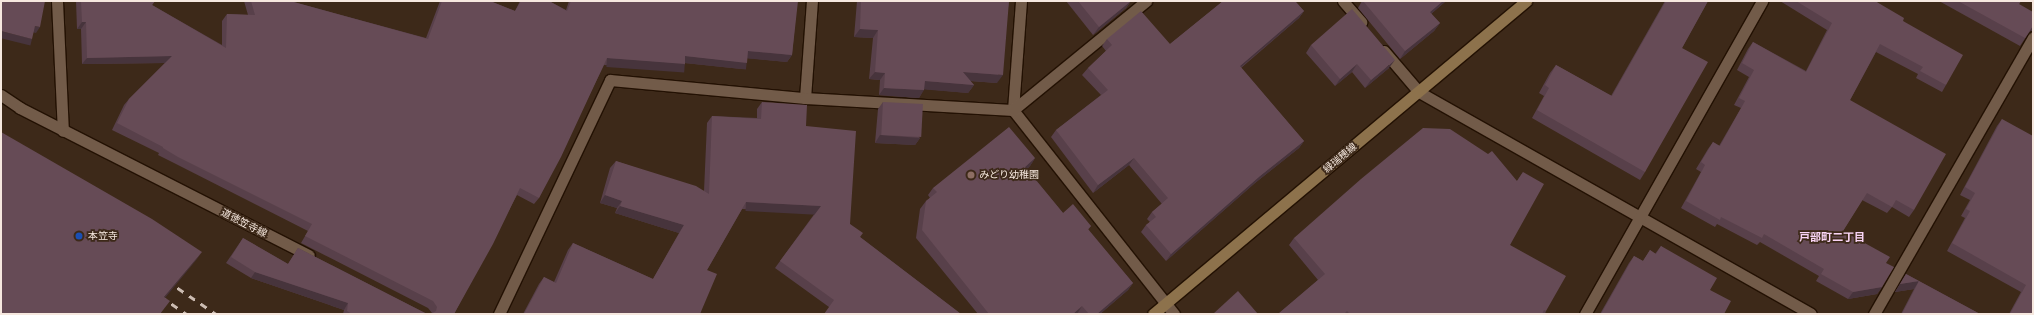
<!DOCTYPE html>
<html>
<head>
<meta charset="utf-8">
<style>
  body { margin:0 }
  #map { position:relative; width:2034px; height:315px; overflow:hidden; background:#3d2919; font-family:"Golos Text","Noto Sans JP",sans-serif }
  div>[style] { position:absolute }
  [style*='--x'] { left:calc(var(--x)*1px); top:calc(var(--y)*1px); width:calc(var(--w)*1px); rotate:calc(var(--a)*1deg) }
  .roads { filter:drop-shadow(1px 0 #231103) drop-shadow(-1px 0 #231103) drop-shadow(0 1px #231103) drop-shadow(0 -1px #231103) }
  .minor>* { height:11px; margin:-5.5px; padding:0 5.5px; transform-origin:5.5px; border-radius:5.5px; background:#725b49 }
  .secondary>* { height:11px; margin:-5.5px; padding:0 5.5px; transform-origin:5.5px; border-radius:5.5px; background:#8d724c }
  .rail>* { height:3px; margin-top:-1.5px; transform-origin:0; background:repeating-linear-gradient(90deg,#ccbcb2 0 7px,transparent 0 14px) }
  .wall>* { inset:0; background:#58404a }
  .shaded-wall>* { inset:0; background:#47343c; transform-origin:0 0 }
  .building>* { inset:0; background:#664b56; transform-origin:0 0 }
  .dots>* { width:11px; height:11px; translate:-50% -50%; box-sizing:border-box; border:2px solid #3d2919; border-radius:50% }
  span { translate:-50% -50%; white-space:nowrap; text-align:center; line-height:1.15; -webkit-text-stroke:3.5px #3d2919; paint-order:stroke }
  .street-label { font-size:10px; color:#f6e8df }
  .poi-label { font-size:10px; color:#f6e8df }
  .left { translate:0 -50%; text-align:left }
  .neighbourhood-label { font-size:11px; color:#fad5f6; font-weight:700 }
  .frame { position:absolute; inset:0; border:2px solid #f6e8df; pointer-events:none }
</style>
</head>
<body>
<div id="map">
  <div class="roads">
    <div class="minor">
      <i style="--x:57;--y:1;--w:130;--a:87.4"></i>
      <i style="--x:1021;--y:1;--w:109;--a:94.2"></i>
      <i style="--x:1013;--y:110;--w:260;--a:51.7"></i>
      <i style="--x:1343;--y:1;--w:28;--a:49"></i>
      <i style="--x:1384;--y:51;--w:54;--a:49.5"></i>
      <i style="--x:1419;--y:92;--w:450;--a:29.5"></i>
      <i style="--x:1;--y:95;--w:23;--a:34"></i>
      <i style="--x:20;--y:108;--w:324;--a:27"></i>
      <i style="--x:805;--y:98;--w:97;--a:-85.9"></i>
      <i style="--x:499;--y:314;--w:259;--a:-64.6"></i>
      <i style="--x:610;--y:80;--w:196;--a:5.3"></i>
      <i style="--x:805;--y:98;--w:208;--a:3.3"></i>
      <i style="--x:1013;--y:110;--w:172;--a:-39.3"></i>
      <i style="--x:1585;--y:314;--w:360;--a:-60.5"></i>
      <i style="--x:1874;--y:314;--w:319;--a:-60.1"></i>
    </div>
    <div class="secondary">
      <i style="--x:1153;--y:314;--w:487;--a:-40"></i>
    </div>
  </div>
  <div class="rail">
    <i style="--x:166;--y:280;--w:60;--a:34.2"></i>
    <i style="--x:160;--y:296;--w:32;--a:34"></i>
  </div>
  <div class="wall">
    <i style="clip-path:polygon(76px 1px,155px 1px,152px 5px,222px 45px,222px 21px,227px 14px,248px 15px,244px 1px,290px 1px,426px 38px,440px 1px,490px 1px,515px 11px,520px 1px,549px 1px,566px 10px,569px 1px,681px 1px,686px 2px,686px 1px,799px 1px,797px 3px,792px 55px,787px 62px,747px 58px,742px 69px,685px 63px,685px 64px,680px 71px,604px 65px,539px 198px,534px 204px,517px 195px,454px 314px,432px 313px,428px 308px,301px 243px,308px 231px,174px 163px,158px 155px,159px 153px,112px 130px,124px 105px,129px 99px,165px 63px,82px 64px,81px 29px,77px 29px)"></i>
    <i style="clip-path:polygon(857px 1px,1009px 1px,997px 83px,970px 81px,974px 85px,968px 93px,924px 89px,919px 98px,879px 95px,880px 80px,869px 79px,873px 38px,854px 37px)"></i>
    <i style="clip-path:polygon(1066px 1px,1131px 1px,1126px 8px,1093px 35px)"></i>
    <i style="clip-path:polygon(1221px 1px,1295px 1px,1304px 11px,1299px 18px,1241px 68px,1304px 141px,1299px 148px,1255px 183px,1166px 261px,1141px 232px,1146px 225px,1150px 222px,1147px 219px,1152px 212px,1162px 204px,1129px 165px,1093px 193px,1051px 137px,1056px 130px,1101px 95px,1082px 75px,1088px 68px,1106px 51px,1102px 46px,1107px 39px,1170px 44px,1222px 2px)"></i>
    <i style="clip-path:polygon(1362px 1px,1446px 1px,1431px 14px,1440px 23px,1434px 31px,1400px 59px,1358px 8px)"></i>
    <i style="clip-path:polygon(1665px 1px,1708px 1px,1682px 48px,1645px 172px,1640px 180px,1532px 118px,1544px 96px,1539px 93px,1550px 73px,1556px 65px,1611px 96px)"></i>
    <i style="clip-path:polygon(1780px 1px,1875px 1px,1903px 21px,1946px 85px,1942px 92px,1916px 78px,1918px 74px,1876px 52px,1850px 100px,1914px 210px,1909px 217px,1892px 207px,1887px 213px,1862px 200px,1843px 231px,1886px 263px,1882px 287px,1877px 294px,1848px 299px,1816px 281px,1819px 276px,1760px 242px,1757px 245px,1717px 224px,1715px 227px,1681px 208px,1701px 172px,1696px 169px,1708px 149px,1713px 142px,1719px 146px,1741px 108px,1734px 105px,1749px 77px,1737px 70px,1748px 49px,1753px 42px,1806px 71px,1827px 30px)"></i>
    <i style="clip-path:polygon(1939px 1px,2021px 1px,2019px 4px,2030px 31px,2020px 46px)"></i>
    <i style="clip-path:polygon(1311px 45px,1389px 68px,1365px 88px,1352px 72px,1335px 86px,1306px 53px)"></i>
    <i style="clip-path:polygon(762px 102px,806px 126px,850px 224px,860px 237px,961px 314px,829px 307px,775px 268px,815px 213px,742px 209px,707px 270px,700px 314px,523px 314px,539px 284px,544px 277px,554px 282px,568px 250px,573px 243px,653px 279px,679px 233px,615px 213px,617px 208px,600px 203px,610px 168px,616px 161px,704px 191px,707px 123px,712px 116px,757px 118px,757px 109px)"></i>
    <i style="clip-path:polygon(883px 102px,920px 138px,915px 145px,875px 143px,878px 109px)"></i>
    <i style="clip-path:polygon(2002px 119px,2033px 314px,2009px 314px,2021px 292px,1947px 251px,1965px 218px,1961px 216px,1970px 200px,1960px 195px,1997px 126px)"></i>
    <i style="clip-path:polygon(1035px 158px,1030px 166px,1027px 169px,1063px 213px,1091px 226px,1088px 230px,1133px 283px,1128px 290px,1100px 314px,978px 314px,916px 238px,920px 209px,926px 201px,930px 198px,928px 195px,933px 188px)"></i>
    <i style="clip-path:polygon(1523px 172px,1510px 245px,1546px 311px,1545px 314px,1278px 314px,1318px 280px,1289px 245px,1294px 238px,1517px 181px)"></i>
    <i style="clip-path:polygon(243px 238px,288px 264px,298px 248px,427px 314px,429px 314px,343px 314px,344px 310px,251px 278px,226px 263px)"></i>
    <i style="clip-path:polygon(1661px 246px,1710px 290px,1724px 314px,1600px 314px,1629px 263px,1634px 256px,1643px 261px,1650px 250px,1655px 254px)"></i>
    <i style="clip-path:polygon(1906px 274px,1980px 314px,1901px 314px,1914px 289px,1895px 292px)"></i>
  </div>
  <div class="shaded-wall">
    <i style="clip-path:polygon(1131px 1px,1126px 8px,1093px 35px,1099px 27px)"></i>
    <i style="clip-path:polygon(1443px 1px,1446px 1px,1425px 19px,1430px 12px)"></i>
    <i style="clip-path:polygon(1304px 11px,1299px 18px,1234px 73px,1240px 66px)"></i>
    <i style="clip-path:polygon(82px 22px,86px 22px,81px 29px,77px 29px)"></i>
    <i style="clip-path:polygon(1440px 23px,1434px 31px,1400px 59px,1405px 51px)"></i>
    <i style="clip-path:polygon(35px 26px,40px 27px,36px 33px,31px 32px)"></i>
    <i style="clip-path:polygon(2033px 26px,2033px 31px,2029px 31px)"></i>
    <i style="clip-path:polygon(860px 29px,878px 30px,873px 38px,854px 37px)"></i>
    <i style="left:1px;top:31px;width:32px;height:7px;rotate:14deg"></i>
    <i style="clip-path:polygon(748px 51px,792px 55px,787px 62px,743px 58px)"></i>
    <i style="clip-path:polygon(172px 56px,167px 63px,82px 64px,87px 58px)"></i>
    <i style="left:685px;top:56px;width:62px;height:7px;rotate:6deg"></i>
    <i style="left:607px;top:58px;width:78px;height:9px;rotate:4deg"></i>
    <i style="clip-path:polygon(1395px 60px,1389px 68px,1365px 88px,1371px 80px)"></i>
    <i style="clip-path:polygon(1357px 64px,1352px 72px,1335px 86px,1340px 79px)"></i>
    <i style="clip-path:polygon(875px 72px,885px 73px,880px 80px,869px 79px)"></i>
    <i style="clip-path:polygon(963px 72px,1003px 75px,997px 83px,958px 80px)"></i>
    <i style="clip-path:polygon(925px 81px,974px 85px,968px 93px,919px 89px)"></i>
    <i style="clip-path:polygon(884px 88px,924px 90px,919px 98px,879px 95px)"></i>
    <i style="clip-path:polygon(880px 135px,920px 138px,915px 145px,875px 143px)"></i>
    <i style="clip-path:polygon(1304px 141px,1299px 148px,1255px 183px,1166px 261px,1171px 254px,1260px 176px)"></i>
    <i style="clip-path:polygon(1035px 158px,1030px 166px,1020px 174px,1025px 167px)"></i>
    <i style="clip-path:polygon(1134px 158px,1129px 165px,1093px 193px,1098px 185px)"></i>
    <i style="clip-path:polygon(605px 195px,622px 201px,617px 208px,600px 203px)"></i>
    <i style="left:746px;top:202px;width:75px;height:9px;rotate:3deg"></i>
    <i style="clip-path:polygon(620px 206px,684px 225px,679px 233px,615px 213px)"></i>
    <i style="clip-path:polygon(202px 252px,197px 259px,160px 304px,164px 297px)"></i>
    <i style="clip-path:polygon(255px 272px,348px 303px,344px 310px,251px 278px)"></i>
    <i style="clip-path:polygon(1919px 281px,1914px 289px,1895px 292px,1900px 284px)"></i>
    <i style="clip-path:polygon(1133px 283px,1128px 290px,1100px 314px,1097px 314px)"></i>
    <i style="clip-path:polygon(1882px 287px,1877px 294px,1848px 299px,1853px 292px)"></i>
    <i style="clip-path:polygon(1082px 306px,1077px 314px,1073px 314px)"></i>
  </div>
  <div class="building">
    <i style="clip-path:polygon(1px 1px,45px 1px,40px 27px,35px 26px,32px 39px,1px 31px)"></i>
    <i style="clip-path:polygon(81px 1px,155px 1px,152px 5px,226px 48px,227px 14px,255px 15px,251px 1px,290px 1px,428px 39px,442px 1px,490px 1px,515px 11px,521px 1px,549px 1px,567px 11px,571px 1px,681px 1px,690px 2px,690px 1px,798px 1px,792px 55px,748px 51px,747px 63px,685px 56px,685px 64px,607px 58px,561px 157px,539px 198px,520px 188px,493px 244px,454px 314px,431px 314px,436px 311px,437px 307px,433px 301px,305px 236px,312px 224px,178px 157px,163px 148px,163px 147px,117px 123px,129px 99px,172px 56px,87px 58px,86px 22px,82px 22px)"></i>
    <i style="clip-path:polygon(861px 1px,1009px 1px,1003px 75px,963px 72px,974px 85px,925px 81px,924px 90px,884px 88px,885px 73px,875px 72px,878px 30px,860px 29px)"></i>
    <i style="clip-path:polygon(1078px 1px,1131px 1px,1099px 27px)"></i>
    <i style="clip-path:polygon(1223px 1px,1295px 1px,1304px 11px,1240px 66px,1304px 141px,1260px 176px,1171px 254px,1146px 225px,1156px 217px,1152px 212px,1168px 198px,1134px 158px,1098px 185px,1056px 130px,1108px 90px,1088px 68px,1112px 45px,1107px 39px,1141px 11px,1170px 44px)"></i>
    <i style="clip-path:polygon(1363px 1px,1443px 1px,1430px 12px,1440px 23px,1405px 51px)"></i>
    <i style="clip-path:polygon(1666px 1px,1708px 1px,1682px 48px,1708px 62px,1645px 172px,1537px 110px,1549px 88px,1545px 85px,1556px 65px,1612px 96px)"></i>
    <i style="clip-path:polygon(1796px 1px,1875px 1px,1904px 18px,1903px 21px,1963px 55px,1946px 85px,1920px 71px,1923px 67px,1880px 44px,1850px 100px,1946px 154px,1914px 210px,1896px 200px,1892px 207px,1867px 193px,1843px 231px,1890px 257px,1886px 263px,1894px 267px,1882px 287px,1853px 292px,1821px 274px,1824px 269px,1764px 234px,1762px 238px,1721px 217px,1720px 220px,1686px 201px,1705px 165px,1701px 162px,1713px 142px,1720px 146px,1745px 101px,1739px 98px,1754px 70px,1742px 63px,1753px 42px,1806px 72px,1832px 23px)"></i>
    <i style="clip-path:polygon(1958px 1px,2021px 1px,2019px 4px,2033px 12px,2033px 26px,2025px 38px)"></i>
    <i style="clip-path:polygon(1352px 9px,1395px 60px,1371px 80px,1357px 64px,1340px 79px,1311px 45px)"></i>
    <i style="clip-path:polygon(762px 102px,807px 105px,806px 126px,856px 131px,850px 224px,863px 233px,860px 237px,961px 314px,824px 314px,834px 300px,780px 261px,821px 206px,746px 202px,707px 270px,717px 274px,700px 314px,524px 314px,544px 277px,556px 283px,573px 243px,653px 279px,684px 225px,620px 206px,622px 201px,605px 195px,616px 161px,696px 186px,709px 194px,712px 116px,761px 119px)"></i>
    <i style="left:883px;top:102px;width:40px;height:33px;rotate:3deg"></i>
    <i style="clip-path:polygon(2002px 119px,2033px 136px,2033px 314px,2010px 314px,2026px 285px,1952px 243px,1970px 211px,1966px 209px,1975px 193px,1965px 187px)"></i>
    <i style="clip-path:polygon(1009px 127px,1035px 158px,1025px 167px,1063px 213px,1073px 204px,1091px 226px,1088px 229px,1133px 283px,1097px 314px,1089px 314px,1082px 306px,1073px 314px,989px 314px,922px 230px,926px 201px,937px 192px,933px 188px)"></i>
    <i style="clip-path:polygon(1423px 128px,1450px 129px,1488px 154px,1492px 151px,1517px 181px,1523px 172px,1544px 184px,1510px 245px,1566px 276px,1546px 311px,1544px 310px,1542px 314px,1350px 314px,1347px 311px,1344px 314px,1278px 314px,1325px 274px,1294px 238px,1361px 179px)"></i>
    <i style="clip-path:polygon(1px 132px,152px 219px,202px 252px,164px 297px,170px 301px,160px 314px,1px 314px)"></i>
    <i style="clip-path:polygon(243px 238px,288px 264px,298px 248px,427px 314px,429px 314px,352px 314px,347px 311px,348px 303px,255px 272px,231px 257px)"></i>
    <i style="clip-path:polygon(1661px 246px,1717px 278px,1710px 290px,1731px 301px,1724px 314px,1601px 314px,1634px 256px,1643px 261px,1650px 250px,1656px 254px)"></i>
    <i style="clip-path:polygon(1906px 274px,1980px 314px,1902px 314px,1919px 281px,1900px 284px)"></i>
    <i style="clip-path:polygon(1238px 291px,1258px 314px,1213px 314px)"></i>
  </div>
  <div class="dots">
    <i style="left:971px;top:175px;background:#8d6e63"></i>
    <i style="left:79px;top:236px;background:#1a4fb4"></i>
  </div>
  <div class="street-label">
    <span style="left:1340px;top:158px;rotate:-40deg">緑瑞穂線</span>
    <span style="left:244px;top:223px;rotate:27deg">道徳笠寺線</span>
  </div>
  <div class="poi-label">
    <span class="left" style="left:979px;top:175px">みどり幼稚園</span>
    <span class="left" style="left:88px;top:236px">本笠寺</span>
  </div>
  <div class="neighbourhood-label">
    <span style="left:1832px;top:237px">戸部町二丁目</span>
  </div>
  <div class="frame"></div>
</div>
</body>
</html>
